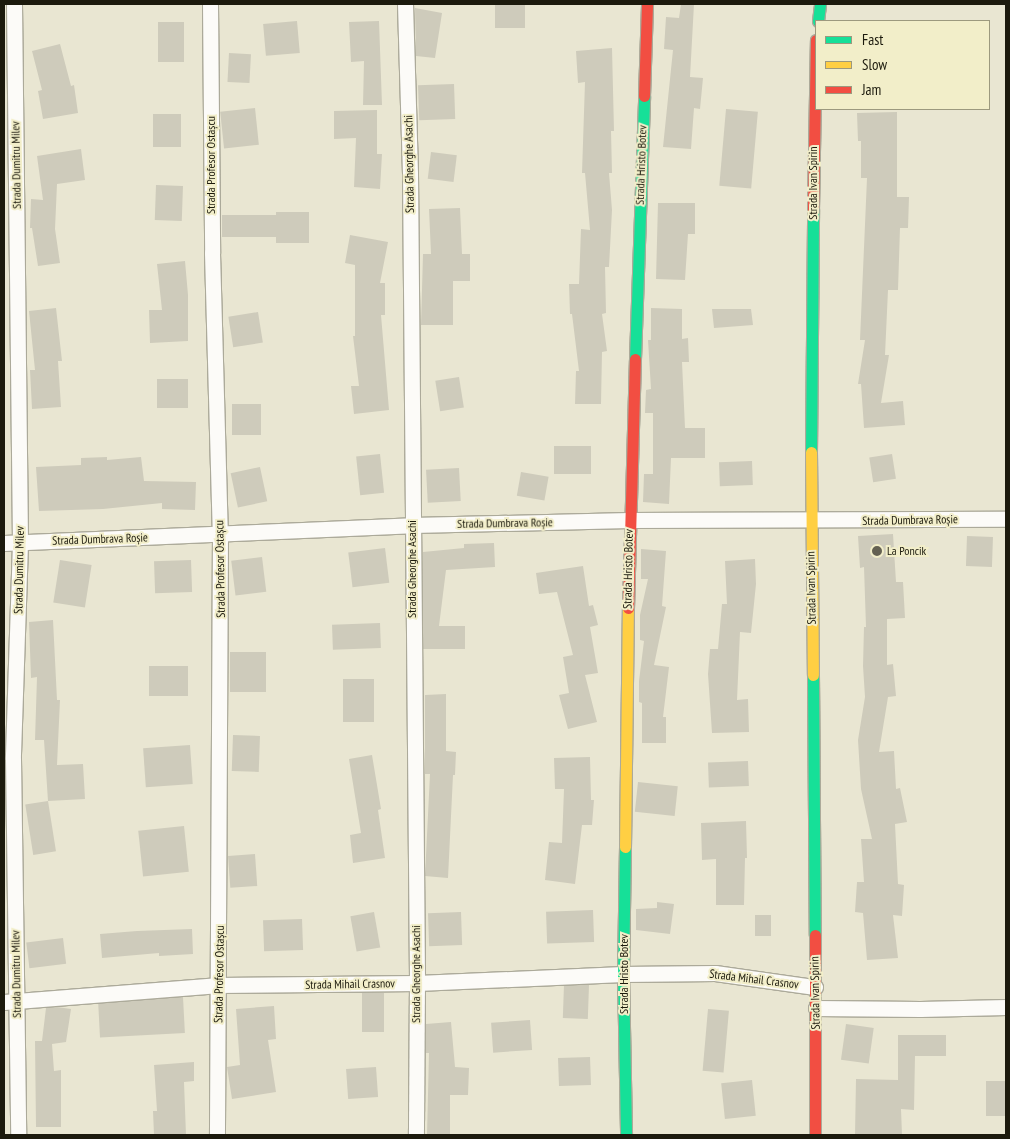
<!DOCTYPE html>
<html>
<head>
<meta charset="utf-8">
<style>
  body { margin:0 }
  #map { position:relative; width:1010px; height:1139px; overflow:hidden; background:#e9e6d2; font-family:"PT Sans Narrow",sans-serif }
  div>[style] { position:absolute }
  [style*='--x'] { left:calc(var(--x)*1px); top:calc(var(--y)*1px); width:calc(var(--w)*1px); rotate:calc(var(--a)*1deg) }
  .building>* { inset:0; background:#cecbbb; transform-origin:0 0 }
  .roads { filter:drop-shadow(1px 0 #acaa9a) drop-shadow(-1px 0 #acaa9a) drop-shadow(0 1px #acaa9a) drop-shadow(0 -1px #acaa9a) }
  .street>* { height:15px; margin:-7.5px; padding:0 7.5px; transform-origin:7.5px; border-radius:7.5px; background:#fcfbf8 }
  .fast>* { height:11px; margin:-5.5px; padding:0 5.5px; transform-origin:5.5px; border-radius:5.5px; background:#16e098 }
  .slow>* { height:11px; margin:-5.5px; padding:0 5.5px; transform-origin:5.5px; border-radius:5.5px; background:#ffcf43 }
  .jam>* { height:11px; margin:-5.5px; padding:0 5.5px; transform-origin:5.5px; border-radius:5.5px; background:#f24e42 }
  .dots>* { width:14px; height:14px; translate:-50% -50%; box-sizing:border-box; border:2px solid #f2eec9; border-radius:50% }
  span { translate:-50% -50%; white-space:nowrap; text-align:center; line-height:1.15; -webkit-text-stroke:4px #f2eec9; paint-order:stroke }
  .street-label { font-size:12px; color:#1c1a0d }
  .poi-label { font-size:12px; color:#1c1a0d }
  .left { translate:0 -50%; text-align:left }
  .frame { position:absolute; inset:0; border:5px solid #1c1a0d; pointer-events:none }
  .legend { position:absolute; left:815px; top:20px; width:175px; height:90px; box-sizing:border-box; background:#f2eec9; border:1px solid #9c997e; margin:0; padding:6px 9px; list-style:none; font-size:15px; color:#1c1a0d }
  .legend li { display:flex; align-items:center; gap:10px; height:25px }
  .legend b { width:25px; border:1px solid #9c997e }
</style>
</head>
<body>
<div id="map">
  <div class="building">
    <i style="left:495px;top:4px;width:30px;height:24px"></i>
    <i style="clip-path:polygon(681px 4px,694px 4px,690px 77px,703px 78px,700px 109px,694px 108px,691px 149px,663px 147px,673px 50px,664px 49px,666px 17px,679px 18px)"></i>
    <i style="clip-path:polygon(415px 8px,442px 13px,435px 58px,416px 56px)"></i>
    <i style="left:297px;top:21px;width:32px;height:34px;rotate:85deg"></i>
    <i style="clip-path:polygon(379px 21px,382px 105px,363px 105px,364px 61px,351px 62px,349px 22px)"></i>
    <i style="left:158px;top:22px;width:26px;height:40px"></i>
    <i style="clip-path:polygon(60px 44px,71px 86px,74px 85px,78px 113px,43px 119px,38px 91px,42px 90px,32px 51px)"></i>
    <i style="clip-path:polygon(612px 48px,614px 131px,611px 131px,612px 173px,609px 173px,612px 210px,609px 267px,605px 267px,606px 313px,602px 314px,607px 351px,602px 352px,601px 404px,575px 404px,576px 371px,579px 371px,572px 314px,570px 314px,569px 284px,579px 284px,581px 229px,590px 230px,585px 173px,582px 173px,585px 82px,578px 83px,576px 51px)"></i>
    <i style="left:229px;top:53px;width:22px;height:29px;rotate:3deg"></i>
    <i style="left:454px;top:84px;width:35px;height:36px;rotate:88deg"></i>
    <i style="left:255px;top:108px;width:37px;height:35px;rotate:84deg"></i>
    <i style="left:726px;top:109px;width:32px;height:77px;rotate:5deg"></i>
    <i style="clip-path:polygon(377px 110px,377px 154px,382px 154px,380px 189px,354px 187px,356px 138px,334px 139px,334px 111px)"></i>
    <i style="clip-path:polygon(897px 112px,897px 197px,909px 197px,908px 228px,900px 228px,898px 290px,888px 290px,885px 355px,889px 355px,881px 403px,903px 401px,905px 425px,864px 428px,861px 384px,858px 384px,865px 340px,860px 340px,867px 178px,861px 178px,861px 141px,858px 141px,857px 113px)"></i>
    <i style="left:153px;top:114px;width:28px;height:33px"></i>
    <i style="clip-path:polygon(81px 149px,85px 180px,57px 184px,55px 229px,60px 263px,38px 266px,32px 228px,30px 228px,31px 199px,43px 200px,37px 156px)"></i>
    <i style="left:431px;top:152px;width:26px;height:27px;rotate:7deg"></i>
    <i style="left:156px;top:185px;width:27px;height:35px;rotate:2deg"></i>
    <i style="clip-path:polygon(658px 203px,695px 203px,695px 234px,688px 234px,685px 280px,656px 279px)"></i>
    <i style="clip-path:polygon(460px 208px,462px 254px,470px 254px,470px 281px,453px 281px,453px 325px,421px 325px,423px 254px,431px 254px,429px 209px)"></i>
    <i style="clip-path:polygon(276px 212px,309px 212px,309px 243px,276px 243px,276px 237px,222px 237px,222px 215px,276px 215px)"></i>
    <i style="clip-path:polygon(350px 235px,388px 242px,380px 283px,385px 283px,385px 315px,381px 315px,389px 410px,354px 414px,351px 386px,359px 386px,353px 336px,355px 336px,355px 265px,345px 263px)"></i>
    <i style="clip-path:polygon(185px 261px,188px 295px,188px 341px,150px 343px,149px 310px,162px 310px,157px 264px)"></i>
    <i style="clip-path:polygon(56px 308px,62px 361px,58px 361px,61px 407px,32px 409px,30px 370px,35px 370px,29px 311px)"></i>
    <i style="clip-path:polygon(651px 308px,682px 309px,682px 339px,688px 338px,689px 362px,682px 362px,685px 428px,705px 428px,705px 458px,671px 458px,669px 504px,643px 502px,644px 474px,653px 474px,653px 413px,645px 413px,646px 390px,651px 389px,648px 340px,651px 340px)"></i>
    <i style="clip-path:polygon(712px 309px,751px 309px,753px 325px,714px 328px)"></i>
    <i style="left:258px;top:312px;width:31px;height:30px;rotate:81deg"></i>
    <i style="left:459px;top:377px;width:31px;height:24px;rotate:81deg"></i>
    <i style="left:157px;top:379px;width:31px;height:29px"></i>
    <i style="left:261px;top:404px;width:31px;height:29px;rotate:90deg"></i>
    <i style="left:554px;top:446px;width:37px;height:28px"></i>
    <i style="left:380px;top:454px;width:39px;height:24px;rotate:84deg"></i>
    <i style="left:892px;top:454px;width:25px;height:23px;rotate:81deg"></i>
    <i style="clip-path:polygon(107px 457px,107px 460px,141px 457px,144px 481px,196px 482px,195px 510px,162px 509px,162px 503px,103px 509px,39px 511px,36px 467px,81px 465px,81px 458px)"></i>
    <i style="left:752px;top:461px;width:24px;height:33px;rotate:88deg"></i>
    <i style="left:260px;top:467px;width:35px;height:30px;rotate:78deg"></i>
    <i style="left:459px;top:468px;width:33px;height:33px;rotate:87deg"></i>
    <i style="left:521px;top:472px;width:28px;height:24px;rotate:10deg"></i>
    <i style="clip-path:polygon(893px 534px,896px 582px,903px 582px,905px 618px,887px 619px,887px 665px,893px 664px,896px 696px,888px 697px,879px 752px,894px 751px,896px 789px,900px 788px,907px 822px,895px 824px,898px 884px,904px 885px,902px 916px,893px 915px,898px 958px,867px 960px,863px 913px,855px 912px,857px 882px,864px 882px,861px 839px,872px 839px,861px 789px,858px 740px,865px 697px,863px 666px,864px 627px,866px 627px,864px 567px,860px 568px,858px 536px)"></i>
    <i style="left:967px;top:536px;width:26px;height:30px;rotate:2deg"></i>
    <i style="clip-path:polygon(494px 543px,495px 567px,446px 570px,439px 626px,465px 626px,465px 649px,423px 649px,423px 552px,464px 548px,464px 544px)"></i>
    <i style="left:385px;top:548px;width:35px;height:37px;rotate:83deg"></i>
    <i style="clip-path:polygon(641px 549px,666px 551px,662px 606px,666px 607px,654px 665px,669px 667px,663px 717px,666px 717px,666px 743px,642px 743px,642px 703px,639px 702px,639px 681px,644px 641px,640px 640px,640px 615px,648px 579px,641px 579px)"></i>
    <i style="left:262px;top:557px;width:35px;height:31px;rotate:83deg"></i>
    <i style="clip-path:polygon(755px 559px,756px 584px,751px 633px,740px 632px,737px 700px,748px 699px,749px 732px,712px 733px,708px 674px,710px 649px,718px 649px,722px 604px,727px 604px,725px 561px)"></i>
    <i style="left:60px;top:560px;width:32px;height:43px;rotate:9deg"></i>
    <i style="left:191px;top:560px;width:32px;height:37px;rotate:88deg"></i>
    <i style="clip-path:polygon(583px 566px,589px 606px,593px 605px,598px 625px,590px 627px,598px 673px,585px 675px,597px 722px,568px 729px,559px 695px,569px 693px,563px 657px,573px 655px,557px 592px,539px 594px,536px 573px)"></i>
    <i style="clip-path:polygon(53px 620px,57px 700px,60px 700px,57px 765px,83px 764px,85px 799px,48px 801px,44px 740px,35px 740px,37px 677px,31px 678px,29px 622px)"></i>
    <i style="left:380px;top:623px;width:25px;height:48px;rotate:88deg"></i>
    <i style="left:230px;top:652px;width:36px;height:40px"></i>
    <i style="left:149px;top:666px;width:39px;height:30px"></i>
    <i style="left:343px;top:679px;width:31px;height:43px"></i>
    <i style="clip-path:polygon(446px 694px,446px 751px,456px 752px,455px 775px,453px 775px,448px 878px,425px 876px,430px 774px,425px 774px,425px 695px)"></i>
    <i style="left:233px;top:735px;width:27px;height:36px;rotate:2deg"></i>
    <i style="left:190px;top:745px;width:39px;height:47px;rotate:86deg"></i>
    <i style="clip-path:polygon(372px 755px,381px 809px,378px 810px,385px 858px,353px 863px,350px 835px,361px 833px,349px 759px)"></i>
    <i style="clip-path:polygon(590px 757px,591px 800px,594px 800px,592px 825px,582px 825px,575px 884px,545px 880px,549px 842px,562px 843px,564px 789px,555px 789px,554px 758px)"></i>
    <i style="left:748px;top:761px;width:25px;height:40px;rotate:88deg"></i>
    <i style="left:638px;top:782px;width:40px;height:30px;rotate:6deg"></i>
    <i style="left:48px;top:801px;width:51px;height:23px;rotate:81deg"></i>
    <i style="clip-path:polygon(746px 821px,747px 858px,745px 858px,744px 905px,716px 905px,716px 859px,702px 860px,701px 823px)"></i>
    <i style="left:184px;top:826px;width:46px;height:46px;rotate:84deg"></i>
    <i style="left:255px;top:854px;width:32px;height:27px;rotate:86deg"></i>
    <i style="clip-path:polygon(657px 902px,674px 904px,670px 934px,636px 930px,636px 909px,657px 908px)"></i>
    <i style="left:593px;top:910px;width:32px;height:47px;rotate:88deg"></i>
    <i style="left:374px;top:912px;width:36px;height:24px;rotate:80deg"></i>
    <i style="left:461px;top:912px;width:33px;height:33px;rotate:88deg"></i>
    <i style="left:755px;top:915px;width:16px;height:21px"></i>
    <i style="left:302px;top:919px;width:31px;height:39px;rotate:88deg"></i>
    <i style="clip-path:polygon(192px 929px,193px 954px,159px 956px,159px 953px,102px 958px,100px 934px,137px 931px)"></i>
    <i style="left:63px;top:938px;width:26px;height:37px;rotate:83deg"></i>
    <i style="left:589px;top:985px;width:34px;height:25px;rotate:92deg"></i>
    <i style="left:362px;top:993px;width:22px;height:39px"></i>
    <i style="left:183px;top:997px;width:36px;height:85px;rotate:87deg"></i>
    <i style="clip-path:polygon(274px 1006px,276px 1039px,268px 1040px,276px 1092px,232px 1099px,227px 1067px,240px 1065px,236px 1009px)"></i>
    <i style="clip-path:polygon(57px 1007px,71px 1009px,66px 1042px,52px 1044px,54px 1071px,61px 1070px,61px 1127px,36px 1127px,35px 1041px,42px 1041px,46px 1008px)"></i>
    <i style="left:708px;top:1009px;width:21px;height:62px;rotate:5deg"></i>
    <i style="left:530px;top:1020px;width:30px;height:39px;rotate:86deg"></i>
    <i style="clip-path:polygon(451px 1022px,455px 1067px,469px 1068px,468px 1095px,450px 1095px,450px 1135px,427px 1135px,429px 1053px,426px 1053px,426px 1024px)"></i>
    <i style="left:846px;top:1024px;width:28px;height:36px;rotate:8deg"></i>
    <i style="clip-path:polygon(898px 1035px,946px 1035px,946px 1056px,915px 1056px,914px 1110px,901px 1109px,902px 1135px,855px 1135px,856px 1079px,898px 1080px)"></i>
    <i style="left:590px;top:1057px;width:28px;height:32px;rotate:88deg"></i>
    <i style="clip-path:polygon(194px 1062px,194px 1081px,184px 1082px,186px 1135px,154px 1135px,153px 1111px,157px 1111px,154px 1065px)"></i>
    <i style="left:376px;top:1067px;width:30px;height:30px;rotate:86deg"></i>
    <i style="left:752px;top:1080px;width:36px;height:31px;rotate:84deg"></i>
    <i style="left:1006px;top:1081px;width:35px;height:20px;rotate:90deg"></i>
  </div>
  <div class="roads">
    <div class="street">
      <i style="--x:14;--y:4;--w:539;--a:89.36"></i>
      <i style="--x:20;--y:543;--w:216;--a:91.9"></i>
      <i style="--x:13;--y:759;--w:376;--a:89.2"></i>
      <i style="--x:210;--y:4;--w:249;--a:89.5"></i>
      <i style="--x:212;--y:253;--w:281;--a:88.4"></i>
      <i style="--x:220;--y:534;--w:601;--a:90.29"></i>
      <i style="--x:405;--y:4;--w:170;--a:88.3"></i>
      <i style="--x:410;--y:174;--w:809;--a:89.5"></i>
      <i style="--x:417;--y:983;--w:152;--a:90.4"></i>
      <i style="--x:4;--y:543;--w:408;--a:-2.5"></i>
      <i style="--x:412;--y:525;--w:217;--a:-1.3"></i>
      <i style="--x:629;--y:520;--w:377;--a:-0.2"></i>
      <i style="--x:4;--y:1002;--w:216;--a:-4.5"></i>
      <i style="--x:219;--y:985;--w:198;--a:-0.6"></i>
      <i style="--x:417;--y:983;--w:206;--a:-2.5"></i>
      <i style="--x:623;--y:974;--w:92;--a:-0.6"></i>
      <i style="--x:715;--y:973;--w:101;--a:8"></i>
      <i style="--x:816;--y:1008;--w:104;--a:0.6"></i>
      <i style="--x:920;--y:1009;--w:86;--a:-1.3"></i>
    </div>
    <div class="fast">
      <i style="--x:818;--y:21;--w:17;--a:-83"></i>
      <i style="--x:635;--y:359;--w:263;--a:-88"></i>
      <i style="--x:811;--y:452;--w:243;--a:-89.5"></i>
      <i style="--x:813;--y:675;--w:260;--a:89.6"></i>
      <i style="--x:625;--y:847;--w:127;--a:90.9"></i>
      <i style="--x:623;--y:974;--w:161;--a:88.9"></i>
    </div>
    <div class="slow">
      <i style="--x:811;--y:452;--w:223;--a:89.5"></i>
      <i style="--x:625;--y:847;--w:239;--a:-89.3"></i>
    </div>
    <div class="jam">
      <i style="--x:644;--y:96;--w:92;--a:-88.1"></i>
      <i style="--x:813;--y:209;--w:169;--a:-89"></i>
      <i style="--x:628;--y:608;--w:249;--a:-88.4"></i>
      <i style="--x:815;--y:1135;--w:200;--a:-90"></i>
    </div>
  </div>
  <div class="dots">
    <i style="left:877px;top:551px;background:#646152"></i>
  </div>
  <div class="street-label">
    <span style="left:409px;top:164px;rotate:-91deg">Strada Gheorghe Asachi</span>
    <span style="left:16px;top:165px;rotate:-91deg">Strada Dumitru Milev</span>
    <span style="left:211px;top:165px;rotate:-90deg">Strada Profesor Ostașcu</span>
    <span style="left:641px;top:165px;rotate:-88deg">Strada Hristo Botev</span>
    <span style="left:813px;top:183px;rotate:-90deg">Strada Ivan Spirin</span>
    <span style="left:910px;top:520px;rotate:-1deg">Strada Dumbrava Roșie</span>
    <span style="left:505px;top:523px;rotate:-1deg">Strada Dumbrava Roșie</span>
    <span style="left:100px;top:539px;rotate:-2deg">Strada Dumbrava Roșie</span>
    <span style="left:220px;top:569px;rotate:-91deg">Strada Profesor Ostașcu</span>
    <span style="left:412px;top:569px;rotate:-90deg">Strada Gheorghe Asachi</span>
    <span style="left:628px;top:569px;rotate:-89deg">Strada Hristo Botev</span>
    <span style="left:19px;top:570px;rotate:-89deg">Strada Dumitru Milev</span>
    <span style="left:811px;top:588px;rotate:-91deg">Strada Ivan Spirin</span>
    <span style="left:16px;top:974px;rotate:-91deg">Strada Dumitru Milev</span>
    <span style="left:219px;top:974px;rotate:-89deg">Strada Profesor Ostașcu</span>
    <span style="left:416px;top:974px;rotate:-90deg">Strada Gheorghe Asachi</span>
    <span style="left:624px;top:974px;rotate:-90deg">Strada Hristo Botev</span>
    <span style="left:754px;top:979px;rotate:7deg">Strada Mihail Crasnov</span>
    <span style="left:350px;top:984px;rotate:-1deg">Strada Mihail Crasnov</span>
    <span style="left:815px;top:993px;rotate:-91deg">Strada Ivan Spirin</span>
  </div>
  <div class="poi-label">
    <span class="left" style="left:887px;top:551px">La Poncik</span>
  </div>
  <div class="frame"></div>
  <ul class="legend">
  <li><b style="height:6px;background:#16e098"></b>Fast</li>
  <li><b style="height:6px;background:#ffcf43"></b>Slow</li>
  <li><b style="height:6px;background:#f24e42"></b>Jam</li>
  </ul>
</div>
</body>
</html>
